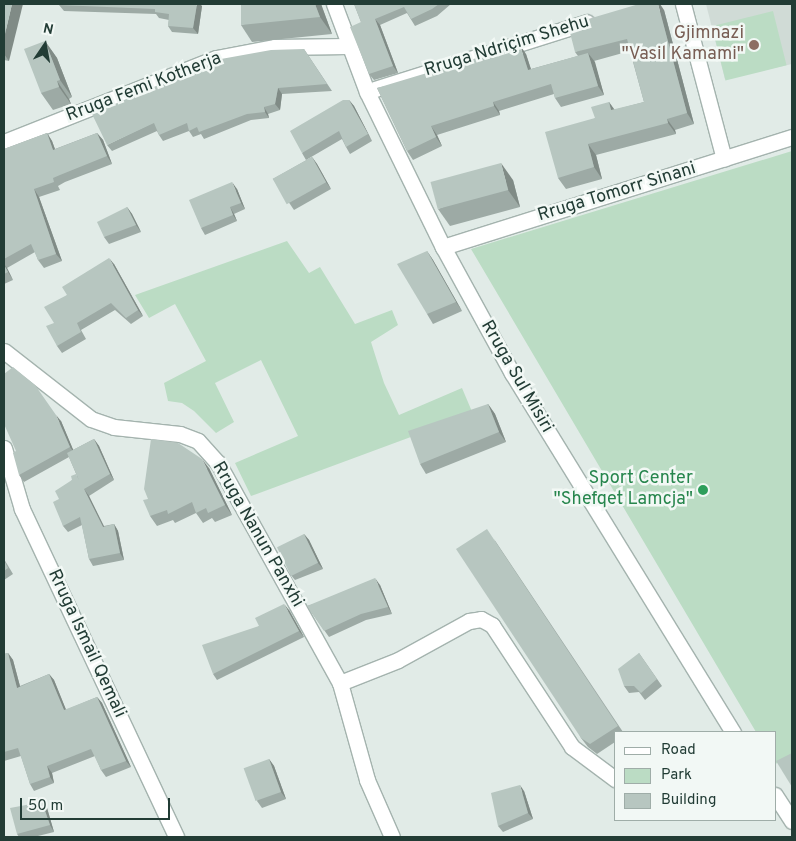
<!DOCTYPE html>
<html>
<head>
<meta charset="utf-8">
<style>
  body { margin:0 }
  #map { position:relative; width:796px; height:841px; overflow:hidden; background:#e1ebe7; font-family:Overpass,sans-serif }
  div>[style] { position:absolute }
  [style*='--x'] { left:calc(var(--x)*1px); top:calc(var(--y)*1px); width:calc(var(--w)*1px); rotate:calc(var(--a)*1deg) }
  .built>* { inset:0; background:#d0dbd6 }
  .green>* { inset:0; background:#bbdcc4; transform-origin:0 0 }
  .roads { filter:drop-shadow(1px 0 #a4b3ae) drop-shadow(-1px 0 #a4b3ae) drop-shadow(0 1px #a4b3ae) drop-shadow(0 -1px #a4b3ae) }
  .street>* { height:15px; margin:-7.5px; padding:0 7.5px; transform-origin:7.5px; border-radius:7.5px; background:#fff }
  .wall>* { inset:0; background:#9daaa5 }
  .shaded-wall>* { inset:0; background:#808b86 }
  .building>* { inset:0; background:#b7c6c0; transform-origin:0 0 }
  .dots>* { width:14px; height:14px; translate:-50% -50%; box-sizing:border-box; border:2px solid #f2f8f5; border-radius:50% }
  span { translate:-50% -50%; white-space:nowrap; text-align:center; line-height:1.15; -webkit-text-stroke:5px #f2f8f5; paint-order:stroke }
  .education-label { font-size:18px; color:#785e54 }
  .right { translate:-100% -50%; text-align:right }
  .street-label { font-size:18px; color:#223c35 }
  .leisure-label { font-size:18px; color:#27864d }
  .frame { position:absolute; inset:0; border:5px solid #223c35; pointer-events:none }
  .legend { position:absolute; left:614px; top:731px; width:162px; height:90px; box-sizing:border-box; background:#f2f8f5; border:1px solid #9fada8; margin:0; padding:6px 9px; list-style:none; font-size:15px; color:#223c35 }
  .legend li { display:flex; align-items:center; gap:10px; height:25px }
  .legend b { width:25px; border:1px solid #9fada8 }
  .north { position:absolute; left:20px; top:20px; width:50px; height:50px; -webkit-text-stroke:4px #f2f8f5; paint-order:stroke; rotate:12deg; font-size:14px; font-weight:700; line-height:20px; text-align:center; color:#223c35 }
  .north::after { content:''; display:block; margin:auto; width:18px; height:22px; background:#223c35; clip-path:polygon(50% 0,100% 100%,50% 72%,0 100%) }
  .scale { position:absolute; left:20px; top:798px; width:150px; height:22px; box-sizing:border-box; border:2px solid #223c35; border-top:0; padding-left:6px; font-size:15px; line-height:18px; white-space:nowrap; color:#223c35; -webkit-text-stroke:4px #f2f8f5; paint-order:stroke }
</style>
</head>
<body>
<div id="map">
  <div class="built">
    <i style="clip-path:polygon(706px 4px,792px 4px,792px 64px,725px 79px)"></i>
  </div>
  <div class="green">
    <i style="left:773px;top:11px;width:56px;height:63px;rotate:76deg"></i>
    <i style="clip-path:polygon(792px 151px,792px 757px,775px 764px,775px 732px,756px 732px,471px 249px)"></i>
    <i style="clip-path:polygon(287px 241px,309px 273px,320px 267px,355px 324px,392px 310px,398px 325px,371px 342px,384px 383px,399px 415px,462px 388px,473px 414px,251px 496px,235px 463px,298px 436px,261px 360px,215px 383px,234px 422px,216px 433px,194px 411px,182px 403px,168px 401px,164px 383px,206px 361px,175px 304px,149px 318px,135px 295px)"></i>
  </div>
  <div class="roads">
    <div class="street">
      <i style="--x:334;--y:4;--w:94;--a:69.4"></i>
      <i style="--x:367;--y:92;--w:173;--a:63.9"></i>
      <i style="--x:443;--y:247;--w:144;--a:61.3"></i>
      <i style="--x:512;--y:373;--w:422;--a:58.4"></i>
      <i style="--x:683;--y:4;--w:160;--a:75.2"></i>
      <i style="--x:375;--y:89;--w:222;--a:-17.5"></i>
      <i style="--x:4;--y:142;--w:228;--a:-21.6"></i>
      <i style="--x:216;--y:58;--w:60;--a:-10.6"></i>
      <i style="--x:275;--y:47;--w:73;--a:-0.8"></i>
      <i style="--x:443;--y:247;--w:366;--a:-17.5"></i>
      <i style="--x:4;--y:351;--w:110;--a:38"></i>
      <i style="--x:91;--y:419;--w:24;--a:19"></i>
      <i style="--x:114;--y:427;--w:66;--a:6.1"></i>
      <i style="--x:180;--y:434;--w:19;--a:21"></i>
      <i style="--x:198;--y:441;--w:30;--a:48"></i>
      <i style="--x:218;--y:463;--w:252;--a:61"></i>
      <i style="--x:340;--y:683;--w:101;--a:74.4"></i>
      <i style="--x:367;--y:780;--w:62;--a:66.3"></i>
      <i style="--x:4;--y:448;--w:64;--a:73.6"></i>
      <i style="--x:22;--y:509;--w:362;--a:64.8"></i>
      <i style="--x:340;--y:683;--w:62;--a:-21.6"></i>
      <i style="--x:398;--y:660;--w:81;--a:-28.8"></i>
      <i style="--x:469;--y:621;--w:12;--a:-9"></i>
      <i style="--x:481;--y:619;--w:13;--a:29"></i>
      <i style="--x:492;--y:625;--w:146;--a:56.7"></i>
      <i style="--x:572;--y:747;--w:54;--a:36.7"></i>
      <i style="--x:775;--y:795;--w:31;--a:57"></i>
    </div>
  </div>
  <div class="wall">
    <i style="clip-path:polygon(4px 4px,9px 61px,4px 60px)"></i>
    <i style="clip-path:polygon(321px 4px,332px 34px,252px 42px,241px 25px)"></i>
    <i style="clip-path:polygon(354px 4px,451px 4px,437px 16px,415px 26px,407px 13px,380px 25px,398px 73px,374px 80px,369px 74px,361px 22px)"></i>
    <i style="clip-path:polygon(59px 5px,202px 6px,198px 34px,172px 32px,168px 26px,169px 20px,159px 18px,156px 14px,64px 11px)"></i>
    <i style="clip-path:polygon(664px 10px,694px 124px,675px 130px,676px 134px,596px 155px,602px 179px,566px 189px,558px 178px,595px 118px,609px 102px,614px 110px,644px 102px,630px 51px,594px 61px,604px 95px,561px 107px,555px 98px,554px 94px,499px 111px,500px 115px,437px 135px,442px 146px,413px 160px,407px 151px,377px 88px,526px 54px,531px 69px,578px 56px,575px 52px)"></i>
    <i style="clip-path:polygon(45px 41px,57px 58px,72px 97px,69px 99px,71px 104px,53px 110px,41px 93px)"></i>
    <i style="clip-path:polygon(304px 49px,332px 91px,282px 94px,280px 110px,268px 114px,269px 118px,251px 120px,204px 139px,201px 134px,193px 137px,189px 131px,163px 141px,159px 135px,157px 131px,112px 151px,107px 145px)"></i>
    <i style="clip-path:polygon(349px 100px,354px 106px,372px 141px,350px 154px,346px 147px,342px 139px,306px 160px,302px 153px)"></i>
    <i style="clip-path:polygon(47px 133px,52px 141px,55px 149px,97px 133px,103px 140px,112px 164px,65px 182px,58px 186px,60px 190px,39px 197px,62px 261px,44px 268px,38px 260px,35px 252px,7px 268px,13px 280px,4px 284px,4px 149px)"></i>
    <i style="clip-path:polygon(312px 157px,317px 164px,331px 189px,294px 210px,273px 179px)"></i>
    <i style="clip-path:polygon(513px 180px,520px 207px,450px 226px,438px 209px)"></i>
    <i style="clip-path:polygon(237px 189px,245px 209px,234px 214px,237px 221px,205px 235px,201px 228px)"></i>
    <i style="clip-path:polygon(127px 207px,132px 214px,141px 232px,109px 244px,104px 237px)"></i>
    <i style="clip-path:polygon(427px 251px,433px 260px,462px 311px,433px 324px,427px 314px)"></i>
    <i style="clip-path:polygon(114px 264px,143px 316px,131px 324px,115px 310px,81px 330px,86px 339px,62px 353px,57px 346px,54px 323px,67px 295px)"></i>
    <i style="clip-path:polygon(488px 404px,495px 414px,506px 442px,426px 474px,420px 464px)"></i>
    <i style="clip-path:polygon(61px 421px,73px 450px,94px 439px,99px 446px,114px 480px,89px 496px,104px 526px,114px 524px,118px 531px,124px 560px,93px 566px,89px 559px,82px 525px,68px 532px,63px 526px,59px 499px,72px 480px,77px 476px,69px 457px,24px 482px,19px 475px)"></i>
    <i style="clip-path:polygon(209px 468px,232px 515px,215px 522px,212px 518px,203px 523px,196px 513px,175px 523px,173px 520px,157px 526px,150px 516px,148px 499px)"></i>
    <i style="clip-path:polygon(304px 534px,309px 540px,323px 569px,295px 580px,290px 574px)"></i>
    <i style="clip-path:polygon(494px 539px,623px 732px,615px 732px,615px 742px,597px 754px,588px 747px,581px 738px)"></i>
    <i style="clip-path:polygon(4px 559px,13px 574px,4px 580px)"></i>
    <i style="clip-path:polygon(380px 585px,392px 614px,366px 620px,329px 637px,307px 606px)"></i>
    <i style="clip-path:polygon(289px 610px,304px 637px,217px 680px,213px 674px,259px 626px)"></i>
    <i style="clip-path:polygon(8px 653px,13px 660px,20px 686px,49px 674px,54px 680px,66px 710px,97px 697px,102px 703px,131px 767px,106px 777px,101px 770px,95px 756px,52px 773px,54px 783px,34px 791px,30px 784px,21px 756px,4px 761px,4px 654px)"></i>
    <i style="clip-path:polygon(639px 653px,662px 686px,645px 700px,639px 692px,629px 693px,624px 686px)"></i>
    <i style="clip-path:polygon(269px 759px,274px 766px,286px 799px,262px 808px,257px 801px)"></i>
    <i style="clip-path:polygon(524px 791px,533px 819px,503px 832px,498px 826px)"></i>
    <i style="clip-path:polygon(42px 802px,47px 808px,54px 832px,34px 837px,19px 837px,17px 834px)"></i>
  </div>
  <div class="shaded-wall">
    <i style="clip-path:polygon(12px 4px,23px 4px,9px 61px,4px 54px,4px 38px)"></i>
    <i style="clip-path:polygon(197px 4px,200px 4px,202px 6px,198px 34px,193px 28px)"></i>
    <i style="clip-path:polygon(315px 4px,321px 4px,332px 34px,320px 17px)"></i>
    <i style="clip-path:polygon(658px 4px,660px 4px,664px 10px,694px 124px,687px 113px)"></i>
    <i style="clip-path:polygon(375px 19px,380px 25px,398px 73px,393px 66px)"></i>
    <i style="clip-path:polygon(45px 41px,57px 58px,72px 97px,60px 80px)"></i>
    <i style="clip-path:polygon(520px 45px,526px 54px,534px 79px,528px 70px)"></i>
    <i style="clip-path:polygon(588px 53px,595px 62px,604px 95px,598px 86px)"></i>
    <i style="clip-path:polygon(57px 81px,69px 99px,71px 104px,59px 87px)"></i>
    <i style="clip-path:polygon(278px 88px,282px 94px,280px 110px,275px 104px)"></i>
    <i style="clip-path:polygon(349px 100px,354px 106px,372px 141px,368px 134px)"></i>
    <i style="clip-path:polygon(493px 102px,499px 111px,500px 115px,494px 106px)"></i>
    <i style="clip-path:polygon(609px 102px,617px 113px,611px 110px)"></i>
    <i style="clip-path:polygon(264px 107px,268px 114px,269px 118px,265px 112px)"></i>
    <i style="clip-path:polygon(667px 119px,675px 130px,676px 134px,668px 123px)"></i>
    <i style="clip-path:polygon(431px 126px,437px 135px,442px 146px,436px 137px)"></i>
    <i style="clip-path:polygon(47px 133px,52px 141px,58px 158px,53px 150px)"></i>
    <i style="clip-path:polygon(97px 133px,103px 140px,112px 164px,107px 156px)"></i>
    <i style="clip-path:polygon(588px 144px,596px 155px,602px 179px,594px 167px)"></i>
    <i style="clip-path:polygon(312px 157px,317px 164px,331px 189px,326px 182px)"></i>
    <i style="clip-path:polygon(501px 163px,513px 180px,520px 207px,508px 190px)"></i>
    <i style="clip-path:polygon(232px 182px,237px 189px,245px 209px,241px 203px)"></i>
    <i style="clip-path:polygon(34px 189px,39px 197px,62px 261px,56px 254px)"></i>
    <i style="clip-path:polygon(127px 207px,132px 214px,141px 232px,136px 225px)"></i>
    <i style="clip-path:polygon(230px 207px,234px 214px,237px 221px,233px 215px)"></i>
    <i style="clip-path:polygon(427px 251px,433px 260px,462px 311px,456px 302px)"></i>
    <i style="clip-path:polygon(109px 258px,114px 264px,143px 316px,138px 310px)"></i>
    <i style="clip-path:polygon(4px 264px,7px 268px,13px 280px,8px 272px)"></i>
    <i style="clip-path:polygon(488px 404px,495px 414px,506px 442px,499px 432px)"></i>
    <i style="clip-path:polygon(56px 415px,61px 421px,75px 454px,70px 447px)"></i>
    <i style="clip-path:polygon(94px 439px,99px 446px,114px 480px,110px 474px)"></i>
    <i style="clip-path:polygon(202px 459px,209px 468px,232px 515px,225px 505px)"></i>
    <i style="clip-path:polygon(84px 489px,89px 496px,107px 533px,103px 527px)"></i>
    <i style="clip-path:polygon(114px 524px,118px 531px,124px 560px,120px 553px)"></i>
    <i style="clip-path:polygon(304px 534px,309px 540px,323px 569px,318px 563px)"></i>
    <i style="clip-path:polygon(375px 578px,380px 585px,392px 614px,388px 607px)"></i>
    <i style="clip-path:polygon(284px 604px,289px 610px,304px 637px,299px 631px)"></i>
    <i style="clip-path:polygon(8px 653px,13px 660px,22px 694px,17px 688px)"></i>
    <i style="clip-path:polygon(49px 674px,54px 680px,69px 717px,64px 710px)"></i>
    <i style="clip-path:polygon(97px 697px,102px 703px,131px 767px,126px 761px)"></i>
    <i style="clip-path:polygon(269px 759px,274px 766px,286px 799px,281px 792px)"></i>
    <i style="clip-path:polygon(47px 766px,52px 773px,54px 783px,50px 777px)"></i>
    <i style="clip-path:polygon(520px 785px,524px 791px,533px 819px,528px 813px)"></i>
    <i style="clip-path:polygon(42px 802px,47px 808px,54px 832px,50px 825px)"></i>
  </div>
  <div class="building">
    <i style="clip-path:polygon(4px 4px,12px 4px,4px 38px)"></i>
    <i style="clip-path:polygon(59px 4px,197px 4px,193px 28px,168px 26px,169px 14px,155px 12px,155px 9px,59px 5px)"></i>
    <i style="clip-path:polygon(241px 4px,315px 4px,320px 17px,241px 25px)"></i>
    <i style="clip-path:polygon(354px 4px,439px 4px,432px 9px,411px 19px,404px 7px,375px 19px,393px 66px,369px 74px,350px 27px,361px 22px)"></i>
    <i style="clip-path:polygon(639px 4px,658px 4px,687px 113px,667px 119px,668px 123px,588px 144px,594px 167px,558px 178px,545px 132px,595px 118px,591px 107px,609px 102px,611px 110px,644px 102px,627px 39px,575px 52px,568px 25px)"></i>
    <i style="clip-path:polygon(45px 41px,60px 80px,57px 81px,59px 87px,41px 93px,24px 49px)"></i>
    <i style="clip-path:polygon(520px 45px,528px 70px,588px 53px,598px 86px,555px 98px,551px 84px,493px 102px,494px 106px,431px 126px,436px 137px,407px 151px,377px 88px)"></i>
    <i style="clip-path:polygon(304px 49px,327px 84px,278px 88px,275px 104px,264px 107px,265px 112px,247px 114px,199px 132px,197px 127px,189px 131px,187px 123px,159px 135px,154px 123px,107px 145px,92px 114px,195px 69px,221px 59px,271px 50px)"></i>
    <i style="clip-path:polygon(343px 100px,349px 100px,368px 134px,346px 147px,339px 131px,302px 153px,290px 131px)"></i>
    <i style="clip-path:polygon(47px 133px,53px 150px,97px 133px,107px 156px,60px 175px,53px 178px,54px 182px,34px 189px,56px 254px,38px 260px,31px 244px,4px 259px,4px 149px)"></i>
    <i style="left:312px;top:157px;width:29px;height:45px;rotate:61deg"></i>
    <i style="left:501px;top:163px;width:28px;height:73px;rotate:75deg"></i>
    <i style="clip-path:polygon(232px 182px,241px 203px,230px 207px,233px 215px,201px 228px,189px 200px)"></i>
    <i style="clip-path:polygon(127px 207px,136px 225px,104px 237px,97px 222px)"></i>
    <i style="clip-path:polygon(427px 251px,456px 302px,427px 314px,397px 264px)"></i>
    <i style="clip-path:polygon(109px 258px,138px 310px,126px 318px,111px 303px,77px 323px,81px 332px,57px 346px,46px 326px,54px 323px,44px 307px,67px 295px,62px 287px)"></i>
    <i style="clip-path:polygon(4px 265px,8px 272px,4px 274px)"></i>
    <i style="clip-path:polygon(13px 367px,35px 385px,56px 415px,70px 447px,19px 475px,13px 453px,16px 451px,4px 424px,4px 374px)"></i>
    <i style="clip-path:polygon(488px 404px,499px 432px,420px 464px,408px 431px)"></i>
    <i style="clip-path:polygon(94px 439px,110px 474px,84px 489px,103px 527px,114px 524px,120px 553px,89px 559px,80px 517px,63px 526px,53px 502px,59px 499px,55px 491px,72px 480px,71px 476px,76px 474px,79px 480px,67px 453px)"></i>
    <i style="clip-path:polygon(151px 439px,178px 443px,202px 459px,225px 505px,208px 513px,206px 508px,196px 513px,192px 502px,168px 514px,167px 510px,150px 516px,143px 500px,148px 499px,144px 489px)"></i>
    <i style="clip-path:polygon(487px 529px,618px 726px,590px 744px,581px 738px,456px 549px)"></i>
    <i style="left:304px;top:534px;width:32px;height:30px;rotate:64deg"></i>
    <i style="clip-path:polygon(4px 560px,8px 568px,4px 571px)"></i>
    <i style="clip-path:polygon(375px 578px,388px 607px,361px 614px,324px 631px,307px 606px)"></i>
    <i style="clip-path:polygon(284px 604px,299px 631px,213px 674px,202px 645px,259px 626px,255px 618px)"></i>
    <i style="clip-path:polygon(8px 653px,17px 688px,49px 674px,64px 710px,97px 697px,126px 761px,101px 770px,91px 749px,47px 766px,50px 777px,30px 784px,18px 748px,4px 752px,4px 654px)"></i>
    <i style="clip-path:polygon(639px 653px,657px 679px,641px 693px,634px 686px,624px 686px,618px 669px)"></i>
    <i style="clip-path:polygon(792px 753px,792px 787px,776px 761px)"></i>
    <i style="left:269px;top:759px;width:35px;height:27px;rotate:70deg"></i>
    <i style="clip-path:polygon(520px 785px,528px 813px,498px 826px,491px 793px)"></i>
    <i style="clip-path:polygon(42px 802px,50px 825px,17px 834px,10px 808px)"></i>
  </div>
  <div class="dots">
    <i style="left:754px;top:45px;background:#8d6e63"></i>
    <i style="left:703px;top:490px;background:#2e9e5b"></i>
  </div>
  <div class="education-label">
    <span class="right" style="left:744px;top:45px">Gjimnazi<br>"Vasil Kamami"</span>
  </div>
  <div class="street-label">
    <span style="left:507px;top:47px;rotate:-17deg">Rruga Ndriçim Shehu</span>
    <span style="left:144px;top:88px;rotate:-21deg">Rruga Femi Kotherja</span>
    <span style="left:617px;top:193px;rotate:-17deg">Rruga Tomorr Sinani</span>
    <span style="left:516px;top:377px;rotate:60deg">Rruga Sul Misiri</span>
    <span style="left:257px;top:535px;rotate:60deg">Rruga Nanun Panxhi</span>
    <span style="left:86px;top:644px;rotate:65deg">Rruga Ismail Qemali</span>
  </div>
  <div class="leisure-label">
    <span class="right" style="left:693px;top:490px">Sport Center<br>"Shefqet Lamcja"</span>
  </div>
  <div class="frame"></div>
  <ul class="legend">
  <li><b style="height:6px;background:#fff"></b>Road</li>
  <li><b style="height:14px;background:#bbdcc4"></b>Park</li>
  <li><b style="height:14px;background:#b7c6c0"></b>Building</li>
  </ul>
  <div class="north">N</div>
  <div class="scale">50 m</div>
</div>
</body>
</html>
